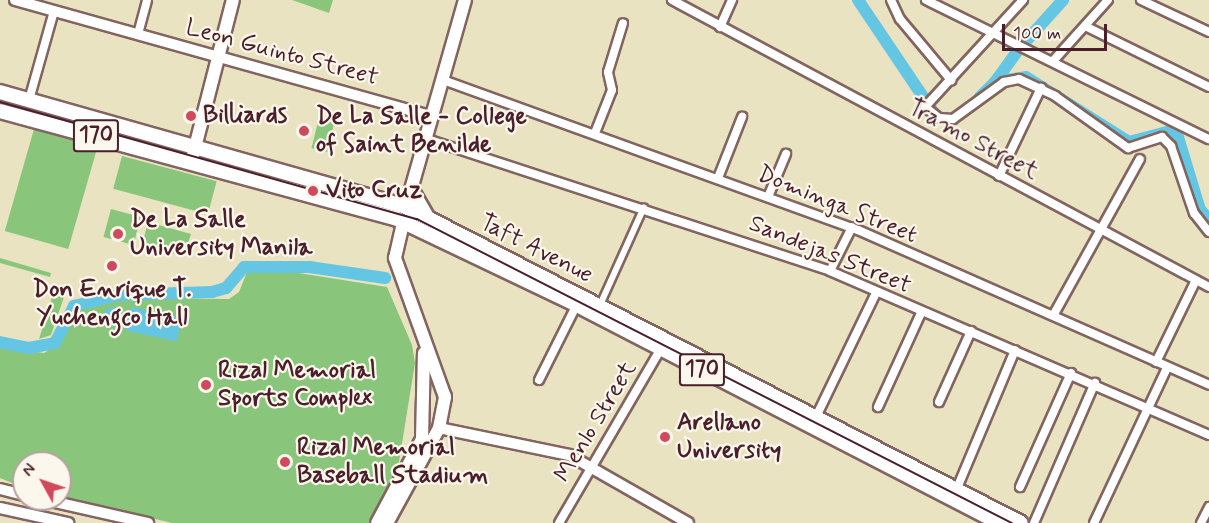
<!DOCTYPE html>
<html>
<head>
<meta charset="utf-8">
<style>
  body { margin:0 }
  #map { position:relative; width:1209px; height:523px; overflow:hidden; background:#eae3c1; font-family:Mynerve,sans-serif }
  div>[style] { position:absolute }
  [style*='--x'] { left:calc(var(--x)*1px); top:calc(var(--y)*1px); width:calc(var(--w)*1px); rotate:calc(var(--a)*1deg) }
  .green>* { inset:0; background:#89c67c; transform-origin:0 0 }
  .water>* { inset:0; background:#64c6e3; transform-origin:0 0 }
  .round { border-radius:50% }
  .river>* { height:12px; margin:-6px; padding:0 6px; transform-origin:6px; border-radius:6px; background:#64c6e3 }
  .roads { filter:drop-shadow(2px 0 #826460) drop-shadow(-2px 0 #826460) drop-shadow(0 2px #826460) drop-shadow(0 -2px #826460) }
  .pedestrian>* { height:6px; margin:-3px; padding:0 3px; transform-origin:3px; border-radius:3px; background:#fff }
  .minor>* { height:8px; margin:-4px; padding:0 4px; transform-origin:4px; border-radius:4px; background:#fff }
  .tertiary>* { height:10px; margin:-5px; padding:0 5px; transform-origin:5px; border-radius:5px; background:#fff }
  .secondary>* { height:12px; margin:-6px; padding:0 6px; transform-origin:6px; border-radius:6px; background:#fff }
  .primary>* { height:14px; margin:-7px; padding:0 7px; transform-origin:7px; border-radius:7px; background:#fff }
  .tram>* { height:1.5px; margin:-0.75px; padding:0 0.75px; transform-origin:0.75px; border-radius:0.75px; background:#4a1f2b }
  .dots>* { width:16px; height:16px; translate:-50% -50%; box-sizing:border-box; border:3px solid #fbf7ec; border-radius:50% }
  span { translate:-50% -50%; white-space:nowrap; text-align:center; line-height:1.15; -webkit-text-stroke:4.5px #fbf7ec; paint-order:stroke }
  .shield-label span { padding:2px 4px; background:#fbf7ec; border:2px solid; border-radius:4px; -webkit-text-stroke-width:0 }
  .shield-label { font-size:22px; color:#4a1f2b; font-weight:700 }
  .street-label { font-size:24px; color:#4a1f2b }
  .poi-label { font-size:24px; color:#4a1f2b; font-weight:700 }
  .left { translate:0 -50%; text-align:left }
  .north { position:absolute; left:12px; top:451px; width:60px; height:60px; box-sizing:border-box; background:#fbf7ec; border:2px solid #b4a19f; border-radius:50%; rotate:310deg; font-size:16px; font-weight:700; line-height:24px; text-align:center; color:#4a1f2b }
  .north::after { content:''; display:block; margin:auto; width:21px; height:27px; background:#d1495b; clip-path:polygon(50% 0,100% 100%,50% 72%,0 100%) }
  .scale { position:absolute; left:1002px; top:24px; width:105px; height:27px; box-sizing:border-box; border:3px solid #4a1f2b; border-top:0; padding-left:8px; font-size:18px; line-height:21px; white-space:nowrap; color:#4a1f2b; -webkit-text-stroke:4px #fbf7ec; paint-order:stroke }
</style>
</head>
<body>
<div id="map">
  <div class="green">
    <i style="clip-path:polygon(292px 0,333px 0,329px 13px)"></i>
    <i style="left:319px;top:118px;width:16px;height:31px;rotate:14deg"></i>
    <i style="left:34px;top:129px;width:66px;height:106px;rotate:16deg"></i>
    <i style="left:122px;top:156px;width:98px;height:34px;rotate:15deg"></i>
    <i style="left:111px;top:209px;width:31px;height:29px;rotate:15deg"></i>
    <i style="clip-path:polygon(148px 222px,191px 234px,186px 250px,179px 255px,142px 245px)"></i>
    <i style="clip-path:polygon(0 258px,51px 273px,50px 277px,0 263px)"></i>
    <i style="clip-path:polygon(286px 271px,387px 287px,412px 345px,415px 363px,399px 462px,369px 523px,172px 523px,60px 496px,60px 463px,24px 463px,24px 488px,0 478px,0 347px,44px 353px,58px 344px,69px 311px,121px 298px,229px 299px,239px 292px,247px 272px)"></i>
    <i style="clip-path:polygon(53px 294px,64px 297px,51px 335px,39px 339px)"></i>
  </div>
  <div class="water">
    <i style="left:131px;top:307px;width:52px;height:24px;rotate:12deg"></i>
    <i class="round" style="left:103px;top:307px;width:20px;height:20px"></i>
  </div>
  <div class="river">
    <i style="--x:858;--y:0;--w:136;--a:56.1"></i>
    <i style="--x:1027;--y:40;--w:54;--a:-48"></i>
    <i style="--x:995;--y:82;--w:37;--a:-54"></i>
    <i style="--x:979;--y:98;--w:23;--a:-45"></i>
    <i style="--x:995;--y:82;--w:31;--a:-9"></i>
    <i style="--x:1026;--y:77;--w:122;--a:32.3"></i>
    <i style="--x:1129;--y:142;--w:43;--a:-14.7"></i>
    <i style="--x:1171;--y:131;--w:9;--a:41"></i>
    <i style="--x:1178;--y:137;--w:76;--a:73.2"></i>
    <i style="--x:1200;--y:210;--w:13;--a:45"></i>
    <i style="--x:0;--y:342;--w:30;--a:12"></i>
    <i style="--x:29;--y:348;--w:26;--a:-11"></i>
    <i style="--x:55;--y:343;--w:42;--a:-62.8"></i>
    <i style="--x:74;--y:306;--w:45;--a:-14"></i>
    <i style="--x:118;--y:295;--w:94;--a:-1.8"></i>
    <i style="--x:212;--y:292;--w:15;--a:-16"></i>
    <i style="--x:226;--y:288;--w:28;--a:-49"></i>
    <i style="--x:244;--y:267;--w:65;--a:0"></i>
    <i style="--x:309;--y:267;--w:77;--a:8.2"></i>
  </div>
  <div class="roads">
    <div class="pedestrian">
      <i style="--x:600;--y:305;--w:107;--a:-65.8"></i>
    </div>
    <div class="minor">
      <i style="--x:672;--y:0;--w:609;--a:28.12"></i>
      <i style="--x:891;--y:0;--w:21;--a:65"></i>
      <i style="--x:900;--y:19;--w:80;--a:50.1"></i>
      <i style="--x:926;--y:0;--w:315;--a:26.2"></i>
      <i style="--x:1023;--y:0;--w:145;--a:132.5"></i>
      <i style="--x:925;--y:107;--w:18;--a:38"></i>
      <i style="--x:939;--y:118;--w:14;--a:4"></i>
      <i style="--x:953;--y:119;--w:63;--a:-36"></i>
      <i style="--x:1004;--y:82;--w:15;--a:-11"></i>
      <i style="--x:1019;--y:79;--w:40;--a:25"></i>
      <i style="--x:1055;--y:96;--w:90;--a:35.5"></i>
      <i style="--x:1128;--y:148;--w:36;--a:-18"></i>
      <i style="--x:1162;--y:137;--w:13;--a:45"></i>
      <i style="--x:1171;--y:146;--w:71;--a:71.1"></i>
      <i style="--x:1194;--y:213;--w:24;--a:52"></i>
      <i style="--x:1141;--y:0;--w:75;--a:25.2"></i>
      <i style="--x:1085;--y:26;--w:138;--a:26.2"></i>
      <i style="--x:720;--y:27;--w:30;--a:-66"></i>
      <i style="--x:138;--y:34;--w:35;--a:-75"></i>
      <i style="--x:1053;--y:61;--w:82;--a:-48"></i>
      <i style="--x:443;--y:80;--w:441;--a:19.9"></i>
      <i style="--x:858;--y:230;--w:384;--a:23.8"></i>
      <i style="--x:29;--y:100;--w:92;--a:-74.3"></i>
      <i style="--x:595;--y:133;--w:46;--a:-68.4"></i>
      <i style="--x:612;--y:90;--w:18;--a:-103"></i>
      <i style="--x:608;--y:72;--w:51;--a:-73"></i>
      <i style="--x:427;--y:139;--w:424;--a:18.1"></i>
      <i style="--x:830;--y:271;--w:413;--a:23.4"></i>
      <i style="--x:999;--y:176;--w:98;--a:-64.5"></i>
      <i style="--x:718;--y:178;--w:66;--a:-68.5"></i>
      <i style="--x:768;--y:197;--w:47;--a:-67.3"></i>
      <i style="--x:830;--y:271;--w:49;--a:-63.4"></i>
      <i style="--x:1054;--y:314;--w:177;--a:-61"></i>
      <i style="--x:1156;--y:362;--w:91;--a:-64"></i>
      <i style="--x:539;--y:380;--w:87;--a:-63.4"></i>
      <i style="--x:939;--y:402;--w:78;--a:-65.7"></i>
      <i style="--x:878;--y:407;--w:103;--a:-65.4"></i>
      <i style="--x:815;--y:419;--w:140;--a:-64.2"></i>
      <i style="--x:1020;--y:487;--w:125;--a:-65.9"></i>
      <i style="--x:955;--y:493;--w:155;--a:-67.2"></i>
      <i style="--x:559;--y:523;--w:206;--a:-59.7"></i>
      <i style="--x:1034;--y:523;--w:153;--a:-66.5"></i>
      <i style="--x:1094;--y:523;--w:171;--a:-64.8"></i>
      <i style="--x:1201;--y:523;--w:18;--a:-63"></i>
    </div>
    <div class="tertiary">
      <i style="--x:15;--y:0;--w:434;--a:15.6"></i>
      <i style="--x:439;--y:428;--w:133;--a:11.7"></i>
      <i style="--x:569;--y:455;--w:137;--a:29.7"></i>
      <i style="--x:0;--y:489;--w:25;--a:14"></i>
      <i style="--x:42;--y:499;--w:109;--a:12.8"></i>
      <i style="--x:0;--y:508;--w:70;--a:12.4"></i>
    </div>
    <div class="secondary">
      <i style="--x:191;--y:163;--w:168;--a:-75.6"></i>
      <i style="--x:406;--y:207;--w:215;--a:-74.1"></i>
      <i style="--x:377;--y:523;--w:95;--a:-61.8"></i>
      <i style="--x:422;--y:439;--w:86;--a:-88.7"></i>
      <i style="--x:387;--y:523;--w:108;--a:-61.3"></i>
      <i style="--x:439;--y:428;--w:32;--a:-79"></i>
      <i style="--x:445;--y:397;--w:148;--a:-109.8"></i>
      <i style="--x:395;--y:258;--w:37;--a:-77"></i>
    </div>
    <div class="primary">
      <i style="--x:0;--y:92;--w:422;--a:15.8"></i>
      <i style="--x:406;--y:207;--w:691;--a:27.2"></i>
      <i style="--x:0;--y:111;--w:409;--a:15.2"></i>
      <i style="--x:395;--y:218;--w:202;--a:25.5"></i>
      <i style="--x:577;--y:305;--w:475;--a:27.3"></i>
      <i style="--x:412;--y:191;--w:30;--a:60"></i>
    </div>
  </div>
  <div class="tram">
    <i style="--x:0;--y:102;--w:433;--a:15.7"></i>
    <i style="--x:417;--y:219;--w:668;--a:27.06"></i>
  </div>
  <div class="dots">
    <i style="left:191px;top:116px;background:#d1495b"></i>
    <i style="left:304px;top:131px;background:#d1495b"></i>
    <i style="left:313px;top:191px;background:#d1495b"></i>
    <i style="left:118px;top:234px;background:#d1495b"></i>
    <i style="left:112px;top:266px;background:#d1495b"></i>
    <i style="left:206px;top:385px;background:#d1495b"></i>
    <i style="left:665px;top:437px;background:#d1495b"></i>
    <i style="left:285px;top:462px;background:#d1495b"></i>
  </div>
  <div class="shield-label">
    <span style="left:96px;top:136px">170</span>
    <span style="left:702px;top:370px">170</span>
  </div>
  <div class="street-label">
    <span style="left:282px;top:53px;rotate:15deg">Leon Guinto Street</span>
    <span style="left:973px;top:140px;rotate:28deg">Tramo Street</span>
    <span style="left:837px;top:205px;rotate:22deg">Dominga Street</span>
    <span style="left:536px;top:249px;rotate:27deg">Taft Avenue</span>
    <span style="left:830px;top:255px;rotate:22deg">Sandejas Street</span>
    <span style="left:596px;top:422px;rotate:-59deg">Menlo Street</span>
  </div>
  <div class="poi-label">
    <span class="left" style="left:203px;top:116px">Billiards</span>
    <span class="left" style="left:316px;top:131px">De La Salle - College<br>of Saint Benilde</span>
    <span class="left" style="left:326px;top:191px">Vito Cruz</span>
    <span class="left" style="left:130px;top:234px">De La Salle<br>University Manila</span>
    <span style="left:112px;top:304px">Don Enrique T.<br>Yuchengco Hall</span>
    <span class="left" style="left:218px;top:385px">Rizal Memorial<br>Sports Complex</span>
    <span class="left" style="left:677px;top:437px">Arellano<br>University</span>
    <span class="left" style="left:297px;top:462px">Rizal Memorial<br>Baseball Stadium</span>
  </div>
  <div class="north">N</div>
  <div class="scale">100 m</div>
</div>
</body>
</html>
